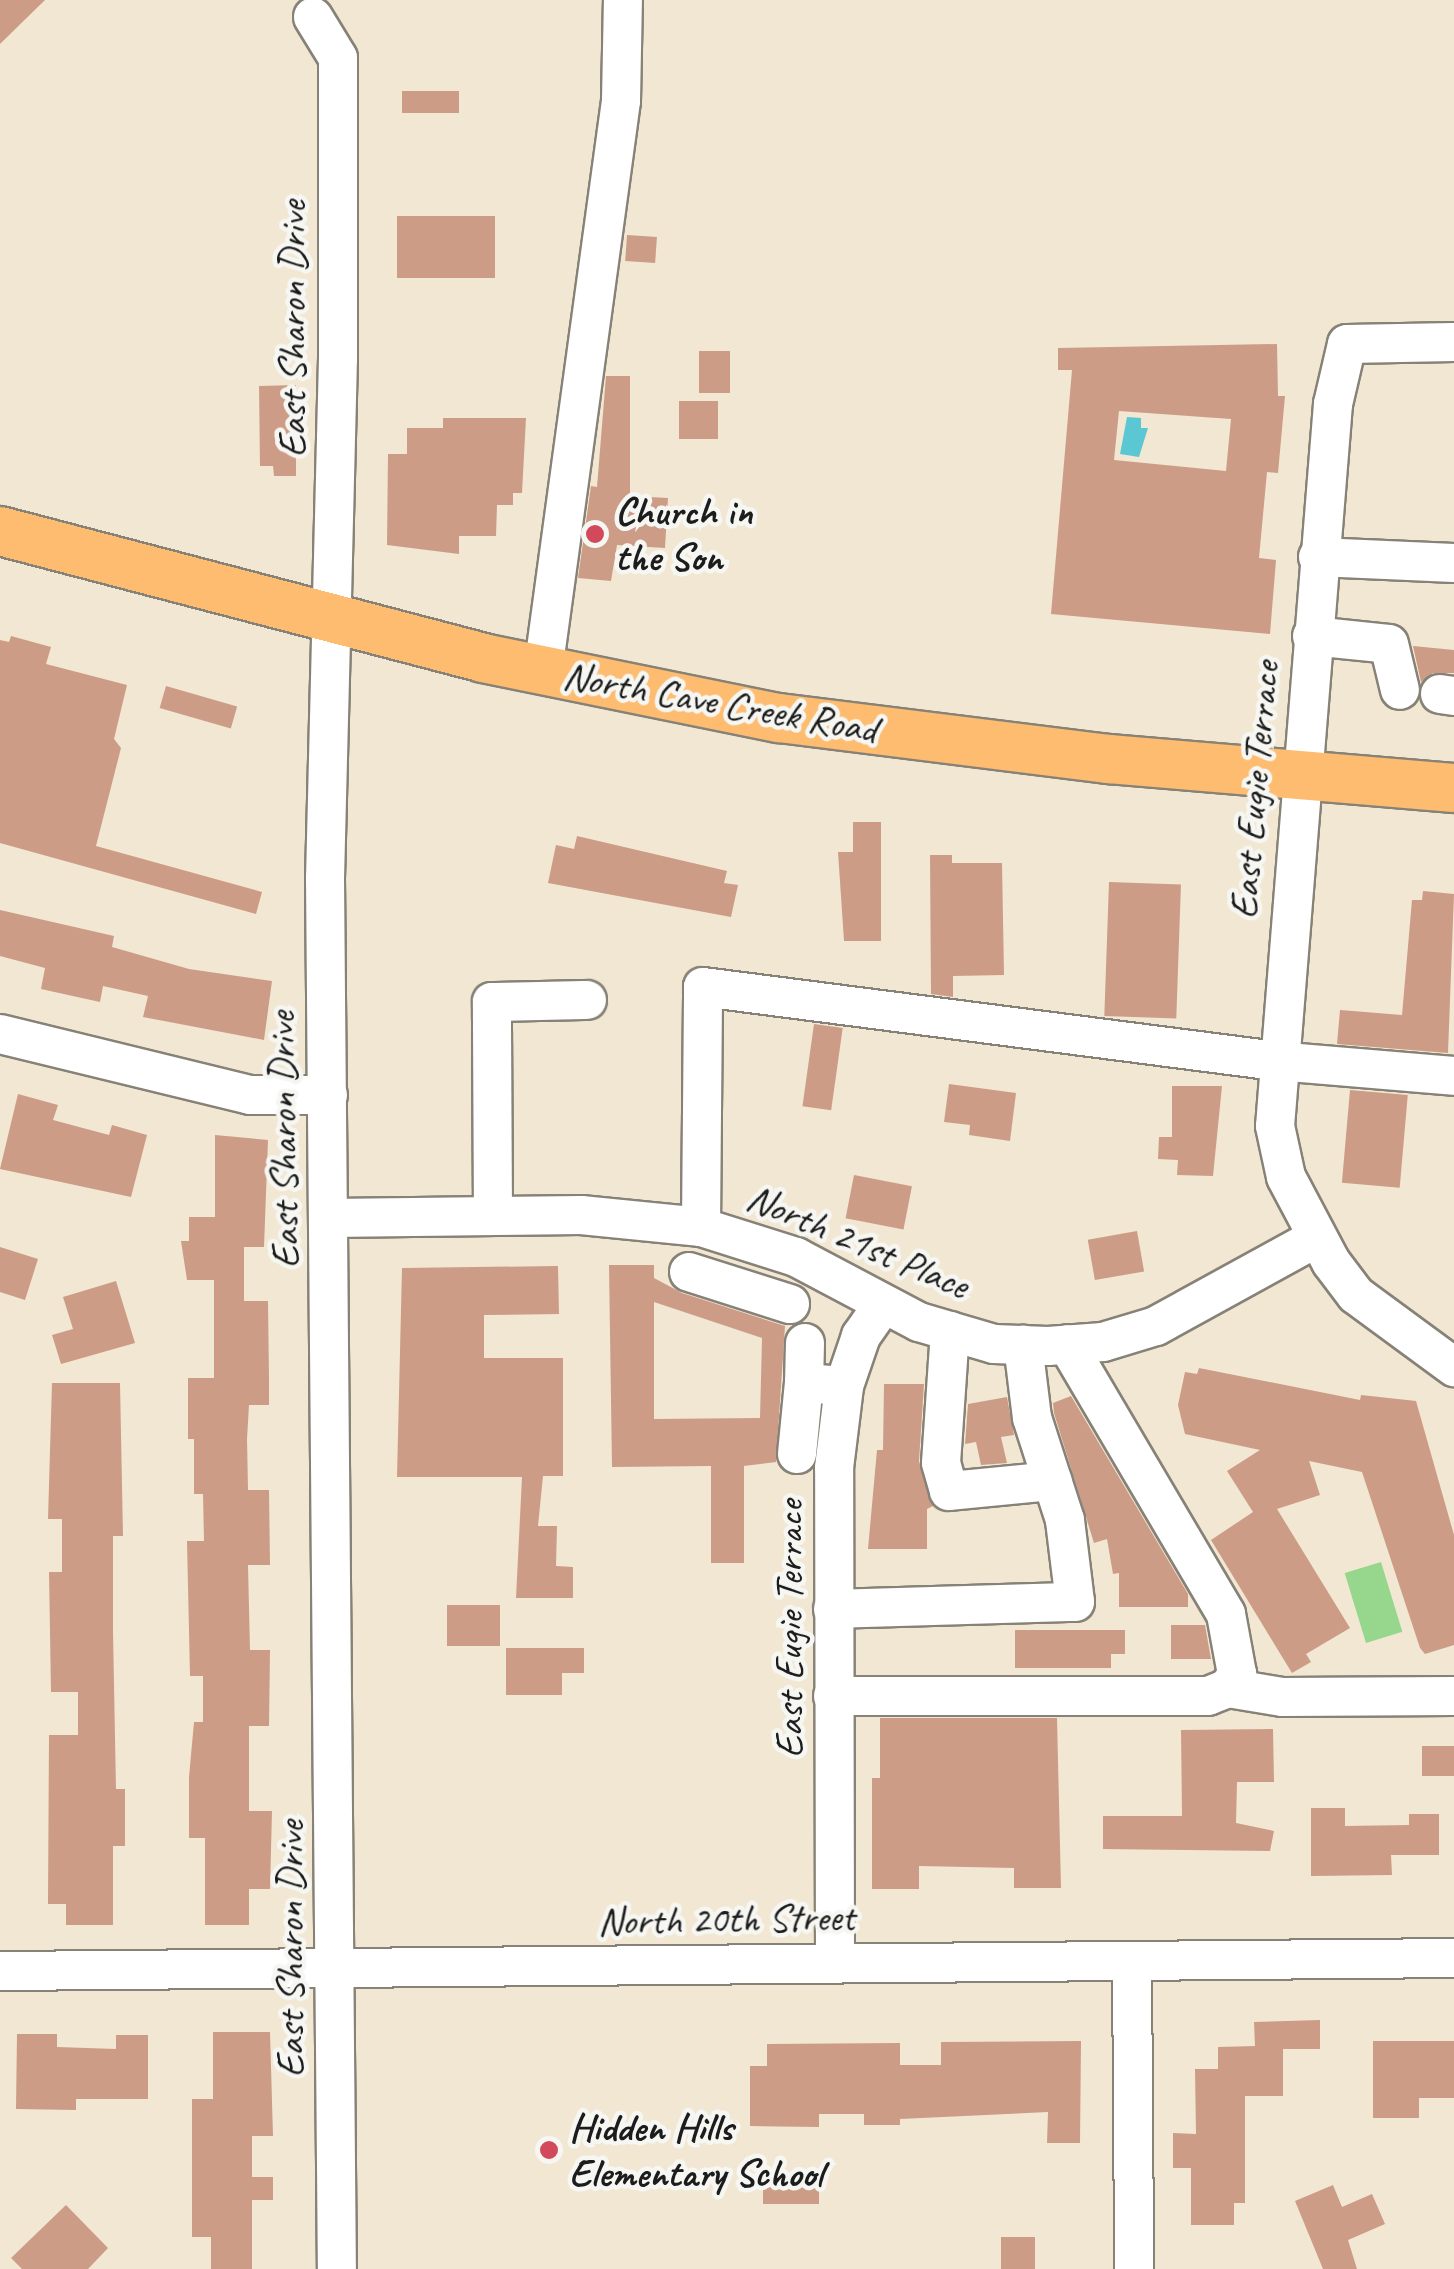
<!DOCTYPE html>
<html>
<head>
<meta charset="utf-8">
<style>
  body { margin:0 }
  #map { position:relative; width:1454px; height:2269px; overflow:hidden; background:#f2e7d2; font-family:Caveat,sans-serif }
  div>[style] { position:absolute }
  [style*='--x'] { left:calc(var(--x)*1px); top:calc(var(--y)*1px); width:calc(var(--w)*1px); rotate:calc(var(--a)*1deg) }
  .green>* { inset:0; background:#97d78d; transform-origin:0 0 }
  .water>* { inset:0; background:#5bc7d2 }
  .building>* { inset:0; background:#cc9c86; transform-origin:0 0 }
  .roads { filter:drop-shadow(2px 0 #878277) drop-shadow(-2px 0 #878277) drop-shadow(0 2px #878277) drop-shadow(0 -2px #878277) }
  .minor>* { height:38px; margin:-19px; padding:0 19px; transform-origin:19px; border-radius:19px; background:#fff }
  .major>* { height:48px; margin:-24px; padding:0 24px; transform-origin:24px; border-radius:24px; background:#fdbc70 }
  .dots>* { width:28px; height:28px; translate:-50% -50%; box-sizing:border-box; border:5px solid #f6f6f2; border-radius:50% }
  span { translate:-50% -50%; white-space:nowrap; text-align:center; line-height:1.15; -webkit-text-stroke:9px #f6f6f2; paint-order:stroke }
  .street-label { font-size:40px; color:#1c1c1c }
  .poi-label { font-size:40px; color:#1c1c1c; font-weight:700 }
  .left { translate:0 -50%; text-align:left }
</style>
</head>
<body>
<div id="map">
  <div class="green">
    <i style="left:1381px;top:1562px;width:73px;height:38px;rotate:73deg"></i>
  </div>
  <div class="water">
    <i style="clip-path:polygon(1127px 417px,1141px 418px,1141px 428px,1148px 428px,1139px 457px,1120px 454px)"></i>
  </div>
  <div class="building">
    <i style="clip-path:polygon(0 0,45px 0,0 44px)"></i>
    <i style="left:402px;top:91px;width:57px;height:22px"></i>
    <i style="left:397px;top:216px;width:98px;height:62px"></i>
    <i style="left:627px;top:235px;width:30px;height:26px;rotate:4deg"></i>
    <i style="clip-path:polygon(evenodd,1277px 344px,1278px 396px,1285px 396px,1278px 473px,1267px 472px,1259px 558px,1276px 560px,1270px 634px,1051px 614px,1072px 370px,1058px 370px,1058px 348px,1277px 344px,1119px 411px,1231px 419px,1226px 471px,1114px 460px,1119px 411px)"></i>
    <i style="left:699px;top:351px;width:31px;height:42px"></i>
    <i style="clip-path:polygon(606px 376px,630px 376px,630px 496px,668px 498px,665px 548px,617px 545px,611px 581px,578px 578px,591px 486px,597px 487px)"></i>
    <i style="clip-path:polygon(296px 385px,296px 476px,274px 476px,273px 466px,260px 466px,259px 386px)"></i>
    <i style="left:679px;top:401px;width:39px;height:38px"></i>
    <i style="clip-path:polygon(443px 418px,526px 418px,522px 493px,513px 493px,513px 505px,497px 505px,496px 536px,459px 536px,459px 554px,387px 545px,388px 454px,407px 454px,407px 428px,443px 428px)"></i>
    <i style="clip-path:polygon(11px 636px,51px 647px,46px 664px,127px 685px,114px 739px,121px 748px,96px 846px,262px 892px,256px 914px,0 843px,0 640px,9px 642px)"></i>
    <i style="clip-path:polygon(1413px 646px,1454px 650px,1454px 673px,1433px 673px,1421px 682px)"></i>
    <i style="left:166px;top:686px;width:74px;height:23px;rotate:16deg"></i>
    <i style="clip-path:polygon(853px 822px,881px 822px,881px 941px,844px 941px,838px 852px,853px 852px)"></i>
    <i style="clip-path:polygon(577px 836px,727px 871px,724px 883px,738px 885px,731px 917px,548px 883px,556px 845px,574px 849px)"></i>
    <i style="clip-path:polygon(930px 855px,952px 855px,952px 863px,1002px 863px,1004px 975px,953px 976px,953px 997px,931px 994px)"></i>
    <i style="left:1109px;top:882px;width:72px;height:134px;rotate:2deg"></i>
    <i style="clip-path:polygon(1423px 891px,1454px 894px,1448px 1053px,1337px 1044px,1340px 1010px,1402px 1015px,1412px 900px,1422px 900px)"></i>
    <i style="clip-path:polygon(0 910px,114px 936px,112px 947px,189px 969px,272px 981px,264px 1040px,143px 1017px,148px 996px,103px 986px,100px 1002px,41px 989px,45px 968px,0 956px)"></i>
    <i style="left:814px;top:1024px;width:29px;height:83px;rotate:8deg"></i>
    <i style="clip-path:polygon(949px 1084px,1016px 1093px,1010px 1141px,969px 1135px,970px 1125px,944px 1122px)"></i>
    <i style="clip-path:polygon(1172px 1086px,1222px 1086px,1213px 1176px,1177px 1175px,1178px 1160px,1158px 1159px,1159px 1137px,1172px 1137px)"></i>
    <i style="left:1350px;top:1090px;width:58px;height:93px;rotate:5deg"></i>
    <i style="clip-path:polygon(18px 1094px,58px 1105px,53px 1120px,109px 1135px,112px 1125px,147px 1135px,131px 1197px,0 1169px)"></i>
    <i style="clip-path:polygon(215px 1135px,268px 1140px,264px 1247px,244px 1247px,244px 1301px,268px 1301px,269px 1378px,269px 1405px,249px 1405px,247px 1439px,248px 1490px,269px 1490px,270px 1565px,248px 1565px,250px 1650px,270px 1650px,269px 1726px,249px 1726px,249px 1811px,272px 1811px,270px 1889px,249px 1889px,249px 1925px,205px 1925px,205px 1838px,189px 1838px,189px 1777px,194px 1722px,203px 1722px,203px 1676px,190px 1676px,187px 1541px,204px 1541px,203px 1494px,194px 1494px,194px 1439px,188px 1439px,188px 1378px,214px 1378px,214px 1280px,187px 1280px,181px 1241px,189px 1241px,189px 1217px,215px 1217px)"></i>
    <i style="left:854px;top:1175px;width:59px;height:44px;rotate:11deg"></i>
    <i style="left:1137px;top:1231px;width:41px;height:50px;rotate:80deg"></i>
    <i style="clip-path:polygon(0 1247px,38px 1259px,25px 1300px,0 1292px)"></i>
    <i style="clip-path:polygon(evenodd,609px 1265px,654px 1265px,654px 1278px,682px 1293px,785px 1326px,776px 1462px,744px 1466px,744px 1563px,711px 1563px,711px 1466px,612px 1467px,609px 1265px,654px 1302px,762px 1338px,760px 1418px,654px 1419px,654px 1302px)"></i>
    <i style="clip-path:polygon(558px 1266px,559px 1314px,484px 1315px,484px 1358px,563px 1358px,563px 1476px,543px 1476px,538px 1526px,557px 1526px,556px 1566px,573px 1567px,573px 1598px,516px 1598px,522px 1477px,397px 1477px,402px 1268px)"></i>
    <i style="clip-path:polygon(116px 1281px,135px 1343px,61px 1364px,52px 1335px,73px 1329px,63px 1297px)"></i>
    <i style="clip-path:polygon(1199px 1368px,1360px 1400px,1361px 1395px,1416px 1401px,1454px 1535px,1454px 1645px,1425px 1654px,1420px 1648px,1362px 1472px,1309px 1461px,1320px 1495px,1277px 1509px,1350px 1628px,1306px 1654px,1311px 1662px,1292px 1673px,1211px 1540px,1253px 1512px,1227px 1471px,1260px 1450px,1185px 1434px,1178px 1405px,1185px 1372px,1197px 1374px)"></i>
    <i style="clip-path:polygon(52px 1383px,120px 1383px,123px 1536px,113px 1536px,113px 1632px,116px 1789px,125px 1789px,125px 1846px,113px 1846px,113px 1925px,66px 1925px,66px 1904px,48px 1904px,49px 1735px,78px 1735px,78px 1692px,51px 1692px,49px 1572px,62px 1572px,62px 1519px,48px 1519px)"></i>
    <i style="clip-path:polygon(884px 1384px,924px 1384px,919px 1461px,933px 1506px,927px 1509px,927px 1549px,868px 1549px,877px 1450px,883px 1450px)"></i>
    <i style="clip-path:polygon(1071px 1396px,1188px 1594px,1188px 1607px,1119px 1607px,1119px 1573px,1113px 1574px,1107px 1539px,1094px 1543px,1054px 1413px,1053px 1403px)"></i>
    <i style="clip-path:polygon(1007px 1397px,1014px 1435px,1001px 1437px,1007px 1463px,981px 1465px,976px 1442px,965px 1444px,968px 1404px)"></i>
    <i style="left:447px;top:1605px;width:53px;height:41px"></i>
    <i style="clip-path:polygon(1171px 1625px,1205px 1625px,1211px 1659px,1171px 1659px)"></i>
    <i style="clip-path:polygon(1015px 1630px,1125px 1630px,1125px 1654px,1111px 1654px,1111px 1668px,1015px 1668px)"></i>
    <i style="clip-path:polygon(506px 1648px,584px 1648px,584px 1673px,562px 1673px,562px 1695px,506px 1695px)"></i>
    <i style="clip-path:polygon(880px 1718px,1057px 1718px,1061px 1888px,1014px 1888px,1014px 1868px,919px 1866px,919px 1889px,872px 1889px,872px 1778px,880px 1778px)"></i>
    <i style="clip-path:polygon(1273px 1729px,1274px 1782px,1237px 1782px,1236px 1823px,1274px 1831px,1270px 1851px,1103px 1849px,1103px 1816px,1182px 1816px,1181px 1730px)"></i>
    <i style="left:1422px;top:1746px;width:32px;height:30px"></i>
    <i style="clip-path:polygon(1311px 1808px,1345px 1808px,1345px 1826px,1409px 1825px,1409px 1814px,1439px 1814px,1439px 1855px,1391px 1855px,1392px 1875px,1311px 1876px)"></i>
    <i style="clip-path:polygon(1320px 2020px,1320px 2049px,1283px 2049px,1283px 2096px,1245px 2096px,1245px 2203px,1234px 2203px,1234px 2225px,1191px 2225px,1191px 2168px,1173px 2168px,1173px 2133px,1196px 2134px,1195px 2069px,1218px 2069px,1218px 2047px,1255px 2046px,1254px 2022px)"></i>
    <i style="clip-path:polygon(213px 2032px,270px 2032px,273px 2136px,252px 2136px,252px 2177px,273px 2177px,273px 2200px,252px 2200px,252px 2269px,211px 2269px,211px 2237px,192px 2237px,192px 2099px,213px 2099px)"></i>
    <i style="clip-path:polygon(17px 2034px,57px 2034px,57px 2047px,116px 2049px,116px 2035px,148px 2035px,148px 2099px,76px 2099px,76px 2110px,16px 2109px)"></i>
    <i style="clip-path:polygon(1081px 2041px,1080px 2143px,1047px 2143px,1048px 2112px,900px 2119px,900px 2125px,864px 2125px,864px 2114px,819px 2114px,819px 2127px,750px 2126px,750px 2066px,767px 2066px,767px 2044px,900px 2043px,900px 2065px,941px 2065px,941px 2042px)"></i>
    <i style="clip-path:polygon(1373px 2041px,1454px 2041px,1454px 2098px,1419px 2098px,1419px 2118px,1373px 2118px)"></i>
    <i style="left:763px;top:2176px;width:56px;height:28px"></i>
    <i style="clip-path:polygon(1333px 2185px,1342px 2207px,1372px 2194px,1385px 2224px,1348px 2240px,1357px 2269px,1323px 2269px,1295px 2201px)"></i>
    <i style="clip-path:polygon(66px 2205px,108px 2248px,88px 2269px,22px 2269px,11px 2258px)"></i>
    <i style="left:1035px;top:2237px;width:32px;height:34px;rotate:90deg"></i>
  </div>
  <div class="roads">
    <div class="minor">
      <i style="--x:313;--y:17;--w:48;--a:58.6"></i>
      <i style="--x:338;--y:58;--w:300;--a:90"></i>
      <i style="--x:338;--y:358;--w:520;--a:91.43"></i>
      <i style="--x:325;--y:878;--w:1391;--a:89.51"></i>
      <i style="--x:1454;--y:342;--w:107;--a:178.9"></i>
      <i style="--x:1347;--y:344;--w:62;--a:103.1"></i>
      <i style="--x:1333;--y:404;--w:724;--a:94.59"></i>
      <i style="--x:1275;--y:1126;--w:52;--a:77.8"></i>
      <i style="--x:1286;--y:1177;--w:96;--a:62.1"></i>
      <i style="--x:1331;--y:1262;--w:41;--a:52.9"></i>
      <i style="--x:1356;--y:1295;--w:122;--a:36.3"></i>
      <i style="--x:1318;--y:557;--w:136;--a:2.5"></i>
      <i style="--x:1312;--y:636;--w:77;--a:5.9"></i>
      <i style="--x:1389;--y:644;--w:47;--a:76.6"></i>
      <i style="--x:543;--y:671;--w:575;--a:-82.21"></i>
      <i style="--x:621;--y:101;--w:101;--a:-88.9"></i>
      <i style="--x:1440;--y:694;--w:14;--a:8"></i>
      <i style="--x:0;--y:1034;--w:257;--a:13.7"></i>
      <i style="--x:250;--y:1095;--w:78;--a:0"></i>
      <i style="--x:493;--y:1216;--w:214;--a:-90.3"></i>
      <i style="--x:492;--y:1002;--w:95;--a:-1.2"></i>
      <i style="--x:329;--y:1218;--w:252;--a:-0.7"></i>
      <i style="--x:581;--y:1215;--w:121;--a:5.7"></i>
      <i style="--x:701;--y:1227;--w:100;--a:17.5"></i>
      <i style="--x:796;--y:1257;--w:139;--a:27.9"></i>
      <i style="--x:919;--y:1322;--w:78;--a:16.3"></i>
      <i style="--x:994;--y:1344;--w:54;--a:2.1"></i>
      <i style="--x:1048;--y:1346;--w:55;--a:-4.2"></i>
      <i style="--x:1103;--y:1342;--w:55;--a:-16.8"></i>
      <i style="--x:1156;--y:1326;--w:183;--a:-28.8"></i>
      <i style="--x:701;--y:1227;--w:240;--a:-89.5"></i>
      <i style="--x:703;--y:987;--w:578;--a:7.36"></i>
      <i style="--x:1276;--y:1061;--w:179;--a:4.8"></i>
      <i style="--x:689;--y:1272;--w:106;--a:17.6"></i>
      <i style="--x:950;--y:1331;--w:132;--a:93.9"></i>
      <i style="--x:941;--y:1463;--w:29;--a:74"></i>
      <i style="--x:949;--y:1491;--w:104;--a:-5.5"></i>
      <i style="--x:805;--y:1343;--w:40;--a:91.4"></i>
      <i style="--x:804;--y:1383;--w:40;--a:4.3"></i>
      <i style="--x:797;--y:1454;--w:71;--a:-84.4"></i>
      <i style="--x:833;--y:1609;--w:242;--a:-1.7"></i>
      <i style="--x:1075;--y:1602;--w:83;--a:-97"></i>
      <i style="--x:1065;--y:1520;--w:107;--a:-107.9"></i>
      <i style="--x:1032;--y:1418;--w:74;--a:-97"></i>
      <i style="--x:1228;--y:1688;--w:55;--a:9.5"></i>
      <i style="--x:1282;--y:1697;--w:172;--a:-0.3"></i>
      <i style="--x:833;--y:1696;--w:375;--a:0"></i>
      <i style="--x:1208;--y:1696;--w:22;--a:-22"></i>
      <i style="--x:1228;--y:1688;--w:17;--a:-57"></i>
      <i style="--x:1237;--y:1674;--w:61;--a:-100.4"></i>
      <i style="--x:1226;--y:1614;--w:313;--a:-120.5"></i>
      <i style="--x:835;--y:1961;--w:493;--a:-90.1"></i>
      <i style="--x:834;--y:1468;--w:83;--a:-83"></i>
      <i style="--x:844;--y:1386;--w:53;--a:-71.2"></i>
      <i style="--x:861;--y:1336;--w:35;--a:-55"></i>
      <i style="--x:1132;--y:1962;--w:307;--a:89.6"></i>
      <i style="--x:0;--y:1971;--w:1454;--a:-0.51"></i>
    </div>
    <div class="major">
      <i style="--x:0;--y:531;--w:499;--a:14.7"></i>
      <i style="--x:483;--y:658;--w:302;--a:11.5"></i>
      <i style="--x:779;--y:718;--w:333;--a:7.1"></i>
      <i style="--x:1109;--y:759;--w:346;--a:4.8"></i>
    </div>
  </div>
  <div class="dots">
    <i style="left:595px;top:534px;background:#d1495b"></i>
    <i style="left:549px;top:2150px;background:#d1495b"></i>
  </div>
  <div class="street-label">
    <span style="left:292px;top:329px;rotate:-90deg">East Sharon Drive</span>
    <span style="left:720px;top:702px;rotate:10deg">North Cave Creek Road</span>
    <span style="left:1254px;top:790px;rotate:-85deg">East Eugie Terrace</span>
    <span style="left:283px;top:1140px;rotate:-91deg">East Sharon Drive</span>
    <span style="left:858px;top:1241px;rotate:23deg">North 21st Place</span>
    <span style="left:789px;top:1629px;rotate:-90deg">East Eugie Terrace</span>
    <span style="left:726px;top:1919px;rotate:-1deg">North 20th Street</span>
    <span style="left:290px;top:1949px;rotate:-90deg">East Sharon Drive</span>
  </div>
  <div class="poi-label">
    <span class="left" style="left:615px;top:534px">Church in<br>the Son</span>
    <span class="left" style="left:569px;top:2150px">Hidden Hills<br>Elementary School</span>
  </div>
</div>
</body>
</html>
